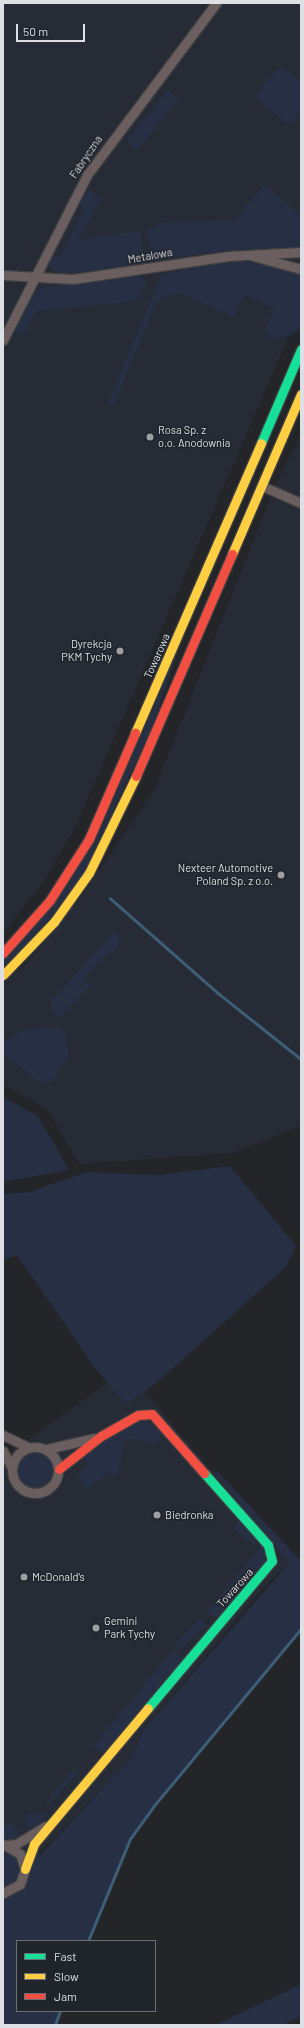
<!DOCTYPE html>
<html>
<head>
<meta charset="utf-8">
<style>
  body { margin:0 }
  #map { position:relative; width:304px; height:2028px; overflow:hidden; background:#232528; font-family:Barlow,sans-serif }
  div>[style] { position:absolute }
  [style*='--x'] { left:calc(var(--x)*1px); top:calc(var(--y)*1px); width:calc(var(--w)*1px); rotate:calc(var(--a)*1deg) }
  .built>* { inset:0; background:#262b36 }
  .green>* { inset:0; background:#262f44; transform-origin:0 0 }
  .round { border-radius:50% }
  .stream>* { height:2.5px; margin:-1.25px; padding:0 1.25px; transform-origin:1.25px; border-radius:1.25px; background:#3e5d76 }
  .roads { filter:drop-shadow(1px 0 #3e3f41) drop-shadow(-1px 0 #3e3f41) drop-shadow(0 1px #3e3f41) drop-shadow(0 -1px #3e3f41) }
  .street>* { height:9px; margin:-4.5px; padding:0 4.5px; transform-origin:4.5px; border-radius:4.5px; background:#6a5e5e }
  .street>.ring { margin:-4.5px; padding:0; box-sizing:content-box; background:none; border:9px solid #6a5e5e; border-radius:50% }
  .fast>* { height:9px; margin:-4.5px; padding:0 4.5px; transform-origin:4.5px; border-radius:4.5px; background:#16e098 }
  .slow>* { height:9px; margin:-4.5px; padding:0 4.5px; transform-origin:4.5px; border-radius:4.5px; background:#ffcf43 }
  .jam>* { height:9px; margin:-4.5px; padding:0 4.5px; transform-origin:4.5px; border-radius:4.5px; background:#f24e42 }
  .dots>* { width:11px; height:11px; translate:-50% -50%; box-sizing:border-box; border:2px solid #20242b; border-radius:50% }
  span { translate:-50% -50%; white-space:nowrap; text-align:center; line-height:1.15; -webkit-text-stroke:3px #20242b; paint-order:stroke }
  .street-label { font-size:11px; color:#dddfe4 }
  .poi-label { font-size:11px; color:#dddfe4 }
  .left { translate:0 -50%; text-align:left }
  .right { translate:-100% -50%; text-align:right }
  .frame { position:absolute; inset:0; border:4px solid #dddfe4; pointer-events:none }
  .legend { position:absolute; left:16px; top:1940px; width:140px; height:72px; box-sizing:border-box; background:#20242b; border:1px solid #6c6f75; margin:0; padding:5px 7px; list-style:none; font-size:12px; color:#dddfe4 }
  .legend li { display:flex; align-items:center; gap:8px; height:20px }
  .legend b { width:20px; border:1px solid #6c6f75 }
  .scale { position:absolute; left:16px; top:24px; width:69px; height:18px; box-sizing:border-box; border:2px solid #dddfe4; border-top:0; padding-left:5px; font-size:12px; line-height:14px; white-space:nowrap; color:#dddfe4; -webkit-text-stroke:3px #20242b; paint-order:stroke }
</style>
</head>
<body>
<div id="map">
  <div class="built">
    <i style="clip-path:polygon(3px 3px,301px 3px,301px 309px,74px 830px,44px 881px,3px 934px)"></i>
    <i style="clip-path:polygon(301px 433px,301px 1126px,233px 1153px,79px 1164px,47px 1109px,3px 1085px,3px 983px,27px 963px,82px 896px,155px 788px,273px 491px)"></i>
    <i style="clip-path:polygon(126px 1369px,289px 1563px,261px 1590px,142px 1732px,134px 1755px,31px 1862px,31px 1874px,22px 1891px,3px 1898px,3px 1458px)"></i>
  </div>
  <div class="green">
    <i style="clip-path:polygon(284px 68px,301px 82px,301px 114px,289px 125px,254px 97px,277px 69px)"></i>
    <i style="left:168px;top:90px;width:14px;height:66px;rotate:39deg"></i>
    <i style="clip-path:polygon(264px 185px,301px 215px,301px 248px,221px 251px,152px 261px,148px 230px,162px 223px,235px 220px)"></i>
    <i style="clip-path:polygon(90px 190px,102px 199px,78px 239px,141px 231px,144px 260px,140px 266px,61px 274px,49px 266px,51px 253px,60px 257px,84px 208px,78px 204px,85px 192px)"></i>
    <i style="clip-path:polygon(245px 260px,289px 268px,301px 274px,301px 328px,288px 336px,270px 339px,265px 331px,274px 308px,244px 295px,234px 317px,183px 294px,168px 295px,157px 302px,113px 406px,108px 404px,161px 275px,217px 262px)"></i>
    <i style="clip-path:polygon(140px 276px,146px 282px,137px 301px,36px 311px,23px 335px,13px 332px,29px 299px,40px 288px)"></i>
    <i style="clip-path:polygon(181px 644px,152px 727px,87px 867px,57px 910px,3px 969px,3px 960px,52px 906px,101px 829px)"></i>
    <i style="clip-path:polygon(114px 931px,120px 936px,117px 949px,103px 957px,83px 979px,90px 985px,60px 1017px,51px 1009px,51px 1002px)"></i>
    <i style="clip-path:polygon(58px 1027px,64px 1031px,69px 1056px,51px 1082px,39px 1082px,3px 1053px,3px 1043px,21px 1031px)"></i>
    <i style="clip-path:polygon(3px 1097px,38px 1116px,69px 1170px,3px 1182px)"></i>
    <i style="clip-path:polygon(230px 1166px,296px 1246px,286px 1267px,154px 1385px,126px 1404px,95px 1368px,17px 1255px,3px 1260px,3px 1194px,30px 1192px,86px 1172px,158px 1175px)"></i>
    <i style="clip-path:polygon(145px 1421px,155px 1425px,162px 1439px,155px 1443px,125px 1438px,117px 1477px,110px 1472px,86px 1489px,78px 1476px,88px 1464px,82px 1454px,137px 1422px)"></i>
    <i class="round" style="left:17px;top:1452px;width:36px;height:36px"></i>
    <i style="clip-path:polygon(217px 1471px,301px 1561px,301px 1629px,153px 1807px,130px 1839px,88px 1941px,17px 1941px,17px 2011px,61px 2011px,55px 2025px,3px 2025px,3px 1898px,22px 1891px,31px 1874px,35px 1851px,40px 1855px,134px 1755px,142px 1732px,289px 1563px,214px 1473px)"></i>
    <i style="clip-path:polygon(239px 1521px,258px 1544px,256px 1547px,233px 1528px)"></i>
    <i style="clip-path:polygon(262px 1545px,266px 1561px,220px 1617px,208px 1614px,207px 1611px)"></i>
    <i style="left:200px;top:1619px;width:8px;height:35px;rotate:45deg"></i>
    <i style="clip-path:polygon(173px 1650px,184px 1659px,107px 1750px,100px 1752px,93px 1746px)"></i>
    <i style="clip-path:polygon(75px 1768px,79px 1771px,49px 1805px,44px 1805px)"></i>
    <i style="clip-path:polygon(49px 1812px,39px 1824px,30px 1831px,24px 1820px,29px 1814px)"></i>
    <i style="clip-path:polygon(3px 1824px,14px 1825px,22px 1837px,3px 1840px)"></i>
    <i style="clip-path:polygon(3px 1849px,13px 1852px,21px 1862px,18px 1881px,3px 1889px)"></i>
    <i style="clip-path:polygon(301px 1984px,301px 2017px,283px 2025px,215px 2025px)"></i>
  </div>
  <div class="stream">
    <i style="--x:110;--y:898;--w:144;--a:41.3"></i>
    <i style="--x:218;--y:993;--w:106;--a:38.5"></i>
    <i style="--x:88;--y:1941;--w:110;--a:-67.6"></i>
    <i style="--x:130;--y:1839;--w:39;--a:-54"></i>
    <i style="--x:153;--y:1807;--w:231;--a:-50.3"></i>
    <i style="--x:55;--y:2025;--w:15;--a:-70"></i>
  </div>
  <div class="roads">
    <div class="street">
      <i style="--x:253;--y:256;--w:50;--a:15.2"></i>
      <i style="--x:3;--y:275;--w:70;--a:3.3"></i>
      <i style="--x:73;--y:279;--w:157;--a:-8.4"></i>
      <i style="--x:228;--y:256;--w:73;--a:-3.1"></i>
      <i style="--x:3;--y:340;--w:185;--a:-63"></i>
      <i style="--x:87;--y:175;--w:215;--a:-53.1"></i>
      <i style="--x:262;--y:486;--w:43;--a:23.6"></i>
      <i style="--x:3;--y:1435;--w:28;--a:26"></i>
      <i class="ring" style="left:12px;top:1447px;width:37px;height:37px"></i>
      <i style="--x:47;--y:1449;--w:48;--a:-13.2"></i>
      <i style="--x:3;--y:1451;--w:19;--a:62"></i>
      <i style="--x:3;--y:1844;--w:20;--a:30"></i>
      <i style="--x:20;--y:1854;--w:16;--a:72"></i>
      <i style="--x:25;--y:1869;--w:16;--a:108"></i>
      <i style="--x:20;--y:1884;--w:19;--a:152"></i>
      <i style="--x:7;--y:1845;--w:9;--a:-6"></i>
      <i style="--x:16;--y:1844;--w:35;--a:-31"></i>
    </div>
    <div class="fast">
      <i style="--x:261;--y:443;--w:102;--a:-66.9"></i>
      <i style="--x:148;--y:1708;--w:192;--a:-49.9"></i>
      <i style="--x:272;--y:1561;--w:16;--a:-104"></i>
      <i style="--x:268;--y:1545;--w:96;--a:-131.6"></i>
    </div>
    <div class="slow">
      <i style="--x:232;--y:554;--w:174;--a:-66.7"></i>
      <i style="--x:135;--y:733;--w:316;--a:-66.5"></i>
      <i style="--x:3;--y:975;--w:74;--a:-46.1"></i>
      <i style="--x:54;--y:922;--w:60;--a:-54.5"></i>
      <i style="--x:89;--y:873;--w:108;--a:-64.1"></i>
      <i style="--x:25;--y:1869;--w:27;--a:-70"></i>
      <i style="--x:34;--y:1844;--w:177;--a:-50"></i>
    </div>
    <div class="jam">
      <i style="--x:136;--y:776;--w:242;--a:-66.6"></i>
      <i style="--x:3;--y:953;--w:71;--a:-48.4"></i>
      <i style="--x:50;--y:900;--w:72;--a:-57.4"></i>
      <i style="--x:89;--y:839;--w:116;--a:-66.5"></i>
      <i style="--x:59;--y:1469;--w:53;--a:-38.2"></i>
      <i style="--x:101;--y:1436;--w:43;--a:-29.6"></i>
      <i style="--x:138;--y:1415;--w:14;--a:-4"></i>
      <i style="--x:152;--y:1414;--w:79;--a:48.6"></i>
    </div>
  </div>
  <div class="dots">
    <i style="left:150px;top:437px;background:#9c9ea2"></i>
    <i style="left:120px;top:651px;background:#9c9ea2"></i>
    <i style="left:281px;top:875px;background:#9c9ea2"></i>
    <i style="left:157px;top:1515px;background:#9c9ea2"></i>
    <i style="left:24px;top:1577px;background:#9c9ea2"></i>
    <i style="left:96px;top:1628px;background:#9c9ea2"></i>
  </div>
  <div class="street-label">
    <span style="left:86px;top:157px;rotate:-56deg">Fabryczna</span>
    <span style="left:150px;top:256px;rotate:-10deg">Metalowa</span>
    <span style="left:157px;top:656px;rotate:-66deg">Towarowa</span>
    <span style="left:235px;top:1588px;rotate:-48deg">Towarowa</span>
  </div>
  <div class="poi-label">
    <span class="left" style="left:158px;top:437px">Rosa Sp. z<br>o.o. Anodownia</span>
    <span class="right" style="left:112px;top:651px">Dyrekcja<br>PKM Tychy</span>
    <span class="right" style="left:273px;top:875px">Nexteer Automotive<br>Poland Sp. z o.o.</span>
    <span class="left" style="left:165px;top:1515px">Biedronka</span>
    <span class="left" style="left:32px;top:1577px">McDonald's</span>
    <span class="left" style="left:104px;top:1628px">Gemini<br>Park Tychy</span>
  </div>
  <div class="frame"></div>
  <ul class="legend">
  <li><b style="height:5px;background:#16e098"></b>Fast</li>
  <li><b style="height:5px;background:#ffcf43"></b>Slow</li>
  <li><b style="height:5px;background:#f24e42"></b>Jam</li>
  </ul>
  <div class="scale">50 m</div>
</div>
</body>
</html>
